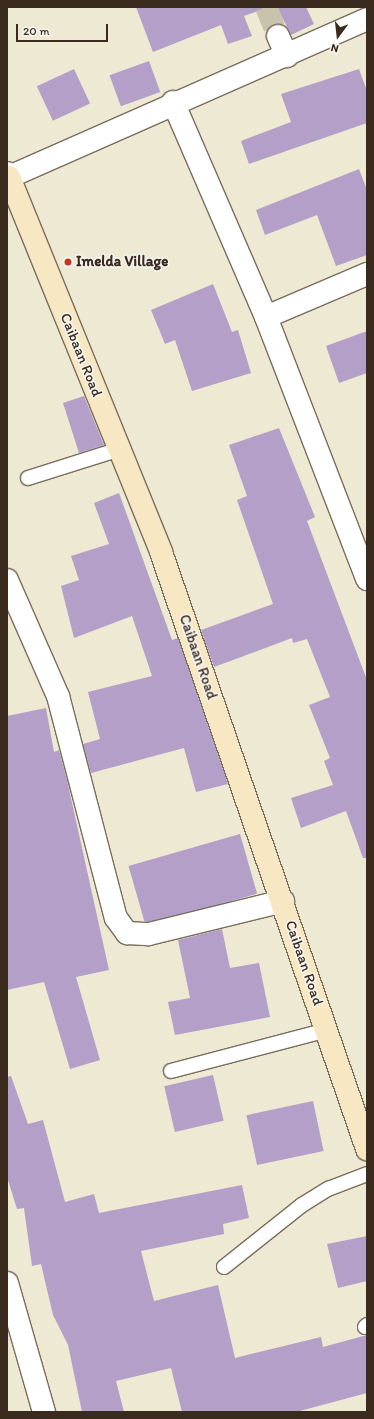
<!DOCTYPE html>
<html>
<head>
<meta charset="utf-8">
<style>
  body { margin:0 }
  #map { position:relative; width:374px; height:1419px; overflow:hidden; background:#ede9d2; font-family:Itim,sans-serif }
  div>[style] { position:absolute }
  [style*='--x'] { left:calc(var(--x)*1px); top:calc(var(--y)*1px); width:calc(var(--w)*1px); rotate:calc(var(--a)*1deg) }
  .building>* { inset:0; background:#b49fc9; transform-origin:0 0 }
  .street-tunnel>* { height:22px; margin-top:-11px; transform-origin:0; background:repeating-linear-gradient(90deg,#c9c3ae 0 22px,transparent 0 33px) }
  .roads { filter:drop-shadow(1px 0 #796d5d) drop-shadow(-1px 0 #796d5d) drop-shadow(0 1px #796d5d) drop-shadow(0 -1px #796d5d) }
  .lane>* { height:14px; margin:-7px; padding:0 7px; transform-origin:7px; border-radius:7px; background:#fff }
  .street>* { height:22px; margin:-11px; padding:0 11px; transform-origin:11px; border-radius:11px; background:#fff }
  .secondary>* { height:22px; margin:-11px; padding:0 11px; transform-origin:11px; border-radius:11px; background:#f7e8c3 }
  .dots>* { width:11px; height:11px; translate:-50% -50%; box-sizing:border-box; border:2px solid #f6f6f2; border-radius:50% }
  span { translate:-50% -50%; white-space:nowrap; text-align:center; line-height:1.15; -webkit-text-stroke:3px #f6f6f2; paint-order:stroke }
  .poi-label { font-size:15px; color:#3b2a1e; font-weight:700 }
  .left { translate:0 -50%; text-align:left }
  .street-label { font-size:15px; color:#3b2a1e }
  .frame { position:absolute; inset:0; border:8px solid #3b2a1e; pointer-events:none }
  .north { position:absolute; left:318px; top:16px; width:40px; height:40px; -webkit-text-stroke:3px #f6f6f2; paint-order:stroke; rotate:195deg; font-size:11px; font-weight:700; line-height:16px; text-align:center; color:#3b2a1e }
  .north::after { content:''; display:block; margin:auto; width:14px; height:18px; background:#3b2a1e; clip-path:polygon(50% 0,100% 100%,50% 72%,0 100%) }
  .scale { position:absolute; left:16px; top:24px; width:92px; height:18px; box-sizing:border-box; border:2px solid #3b2a1e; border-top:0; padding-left:5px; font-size:12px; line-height:14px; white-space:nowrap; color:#3b2a1e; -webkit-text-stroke:3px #f6f6f2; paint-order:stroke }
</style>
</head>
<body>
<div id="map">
  <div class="building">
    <i style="clip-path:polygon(136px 7px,263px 7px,264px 9px,244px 16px,252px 36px,228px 44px,221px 25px,153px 52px)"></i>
    <i style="clip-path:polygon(277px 7px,306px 7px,314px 24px,291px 35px)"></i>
    <i style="left:149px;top:61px;width:33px;height:42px;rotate:70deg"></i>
    <i style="left:74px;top:69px;width:38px;height:41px;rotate:65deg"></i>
    <i style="clip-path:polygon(359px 69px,367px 91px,367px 123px,249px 164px,241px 141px,291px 122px,281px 94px)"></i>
    <i style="clip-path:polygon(359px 169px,367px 190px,367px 255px,336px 266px,317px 215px,265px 235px,256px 210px)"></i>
    <i style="clip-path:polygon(213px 284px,232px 332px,238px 330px,251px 373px,192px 391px,175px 340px,165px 344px,151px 310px)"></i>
    <i style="clip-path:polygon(367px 331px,367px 373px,339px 383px,326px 346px)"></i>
    <i style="clip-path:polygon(84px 396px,104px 445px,79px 453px,63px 403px)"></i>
    <i style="clip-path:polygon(279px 428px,315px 517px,307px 521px,367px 680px,367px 858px,363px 858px,346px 811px,301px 828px,291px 798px,333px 785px,324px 761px,330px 758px,309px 705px,330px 697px,307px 639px,293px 643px,292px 638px,214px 667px,201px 630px,273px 604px,237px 500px,247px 496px,229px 445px)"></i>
    <i style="clip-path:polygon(119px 493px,172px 640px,178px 638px,228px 784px,196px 792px,184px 748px,91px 773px,83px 744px,100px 739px,88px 692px,152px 676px,132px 616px,74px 638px,61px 586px,79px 580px,71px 556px,109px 544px,94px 503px)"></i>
    <i style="clip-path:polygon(46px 708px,54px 752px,59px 750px,67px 780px,109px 970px,76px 977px,100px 1060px,70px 1069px,44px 982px,7px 990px,7px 716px)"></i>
    <i style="left:240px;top:834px;width:62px;height:116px;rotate:74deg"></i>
    <i style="clip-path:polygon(222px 929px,230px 968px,259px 963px,270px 1017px,175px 1035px,168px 1002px,190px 998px,178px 940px)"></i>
    <i style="left:213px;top:1075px;width:47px;height:50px;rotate:77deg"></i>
    <i style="clip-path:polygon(11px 1076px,28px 1124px,43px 1120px,65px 1202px,94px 1194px,99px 1213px,242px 1185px,249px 1218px,223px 1224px,224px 1234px,141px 1251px,154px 1301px,218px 1285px,235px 1358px,321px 1337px,323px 1347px,367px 1335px,367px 1393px,296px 1412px,182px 1412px,171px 1368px,116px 1381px,124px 1412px,82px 1412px,68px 1345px,53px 1315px,41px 1264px,32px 1266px,24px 1208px,17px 1209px,7px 1177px,7px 1077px)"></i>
    <i style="left:313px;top:1101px;width:51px;height:68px;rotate:78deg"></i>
    <i style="clip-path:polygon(367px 1236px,367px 1281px,338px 1288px,327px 1244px)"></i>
  </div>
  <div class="street-tunnel">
    <i style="--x:266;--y:7;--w:31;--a:68"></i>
  </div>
  <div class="roads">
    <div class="lane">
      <i style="--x:28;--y:478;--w:96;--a:-17.5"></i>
      <i style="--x:171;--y:1071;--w:161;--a:-14.7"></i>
      <i style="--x:224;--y:1267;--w:100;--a:-38.5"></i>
      <i style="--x:302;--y:1205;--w:31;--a:-32"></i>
      <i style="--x:328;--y:1189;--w:42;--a:-21"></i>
      <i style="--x:365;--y:1327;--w:3;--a:-45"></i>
    </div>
    <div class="street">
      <i style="--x:278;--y:36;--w:22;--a:66"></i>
      <i style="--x:173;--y:102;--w:234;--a:66.6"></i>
      <i style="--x:266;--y:317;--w:281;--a:68.9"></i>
      <i style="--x:7;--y:173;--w:4;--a:63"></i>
      <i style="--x:9;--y:177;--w:391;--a:-23.8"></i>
      <i style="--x:266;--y:317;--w:110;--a:-23.1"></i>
      <i style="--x:7;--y:580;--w:127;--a:66.3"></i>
      <i style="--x:58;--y:696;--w:229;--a:75.4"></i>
      <i style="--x:116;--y:918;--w:19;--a:54"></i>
      <i style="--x:127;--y:933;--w:22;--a:3"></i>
      <i style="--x:149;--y:934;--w:138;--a:-13.8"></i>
      <i style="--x:7;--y:1283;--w:134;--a:74"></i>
    </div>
    <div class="secondary">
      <i style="--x:9;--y:177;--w:405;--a:67.9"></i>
      <i style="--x:161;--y:552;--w:632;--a:70.96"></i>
    </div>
  </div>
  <div class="dots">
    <i style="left:68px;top:262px;background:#c8321e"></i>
  </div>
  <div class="poi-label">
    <span class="left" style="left:76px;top:262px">Imelda Village</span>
  </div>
  <div class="street-label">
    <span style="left:81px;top:355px;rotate:68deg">Caibaan Road</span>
    <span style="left:198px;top:657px;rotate:71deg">Caibaan Road</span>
    <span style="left:304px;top:963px;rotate:71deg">Caibaan Road</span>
  </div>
  <div class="frame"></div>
  <div class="north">N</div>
  <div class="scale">20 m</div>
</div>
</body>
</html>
